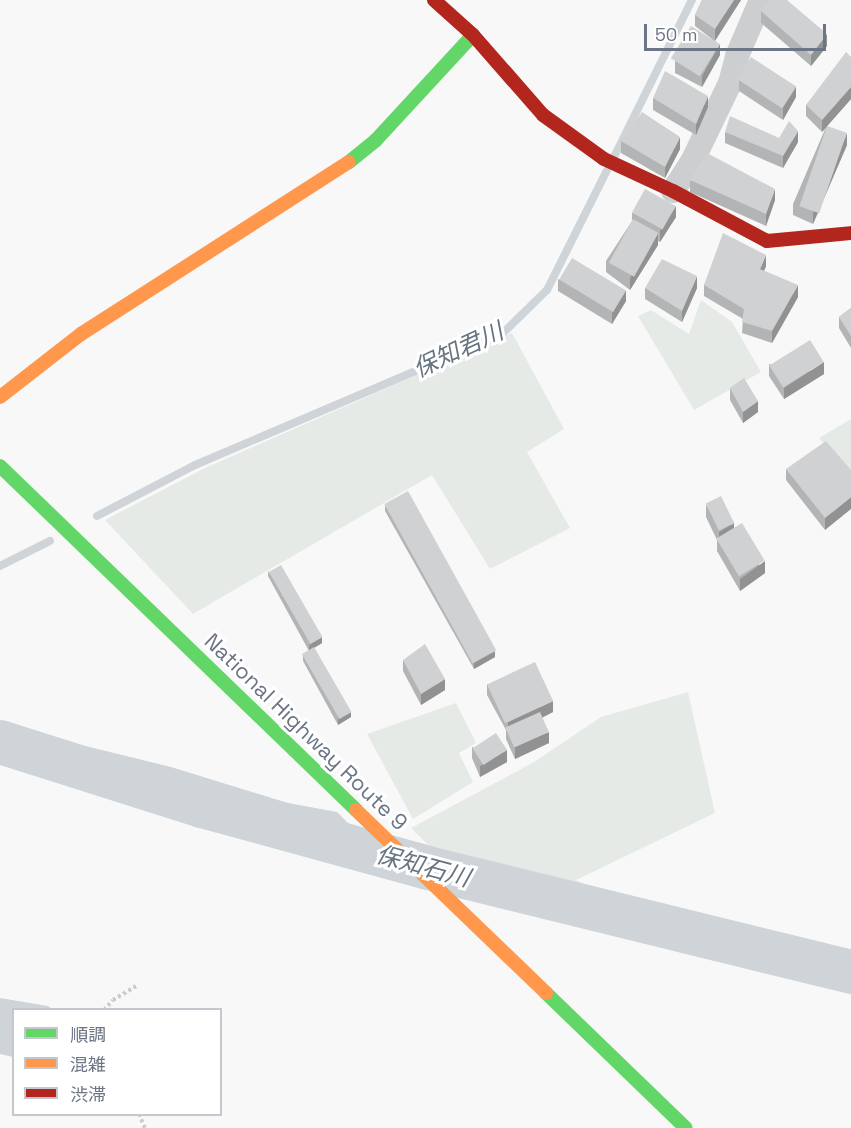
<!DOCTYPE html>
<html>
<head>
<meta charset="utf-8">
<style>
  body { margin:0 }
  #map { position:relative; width:851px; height:1128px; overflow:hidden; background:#f8f8f8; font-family:"Space Grotesk","Noto Sans JP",sans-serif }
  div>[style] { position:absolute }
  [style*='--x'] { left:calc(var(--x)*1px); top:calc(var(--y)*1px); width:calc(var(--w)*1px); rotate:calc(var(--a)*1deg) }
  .green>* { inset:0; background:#e6eae6 }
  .water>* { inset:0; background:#cfd4d8 }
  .stream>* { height:8px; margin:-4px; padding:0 4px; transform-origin:4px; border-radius:4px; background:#cfd4d8 }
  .river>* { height:44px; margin:-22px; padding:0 22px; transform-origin:22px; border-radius:22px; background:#cfd4d8 }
  .path>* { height:4px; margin-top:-2px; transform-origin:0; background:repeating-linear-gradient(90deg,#cacbcc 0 3px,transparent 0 6px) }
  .street>* { height:24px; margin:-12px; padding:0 12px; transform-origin:12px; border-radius:12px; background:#cdcecf }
  .fast>* { height:14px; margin:-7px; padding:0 7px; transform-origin:7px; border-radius:7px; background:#63d668 }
  .slow>* { height:14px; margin:-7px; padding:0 7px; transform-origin:7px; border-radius:7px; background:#ff974d }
  .jam>* { height:14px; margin:-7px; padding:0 7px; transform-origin:7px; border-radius:7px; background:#b3261e }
  .wall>* { inset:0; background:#b3b4b5 }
  .shaded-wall>* { inset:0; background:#929293 }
  .building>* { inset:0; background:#d0d1d2; transform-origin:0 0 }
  span { translate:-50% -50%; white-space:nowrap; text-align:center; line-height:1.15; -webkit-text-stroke:6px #fff; paint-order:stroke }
  .street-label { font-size:22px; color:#6c7585 }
  .water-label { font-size:24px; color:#677580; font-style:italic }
  .legend { position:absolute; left:12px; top:1008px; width:210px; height:108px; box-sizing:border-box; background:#fff; border:2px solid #c4c8ce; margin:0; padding:8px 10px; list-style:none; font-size:18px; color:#6c7585 }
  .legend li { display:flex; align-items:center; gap:12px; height:30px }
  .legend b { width:30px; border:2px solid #c4c8ce }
  .scale { position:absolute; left:644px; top:24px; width:182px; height:27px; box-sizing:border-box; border:3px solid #6c7585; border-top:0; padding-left:8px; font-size:18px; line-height:21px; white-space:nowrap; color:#6c7585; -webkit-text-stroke:4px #fff; paint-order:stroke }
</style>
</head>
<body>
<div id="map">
  <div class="green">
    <i style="clip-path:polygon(701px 300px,732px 322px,761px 372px,694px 410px,638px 316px,651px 310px,689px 334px)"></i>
    <i style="clip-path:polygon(512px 333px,564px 429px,527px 452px,570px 528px,490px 569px,432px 475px,193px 614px,105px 520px,205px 468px)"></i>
    <i style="clip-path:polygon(851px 419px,851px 475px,819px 438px)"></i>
    <i style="clip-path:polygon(688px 692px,715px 813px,576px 880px,602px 893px,584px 899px,453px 869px,411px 828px,534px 762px,601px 717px)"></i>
    <i style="clip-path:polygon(456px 703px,476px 743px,459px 753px,473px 782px,413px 819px,367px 734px)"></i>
  </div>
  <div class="water">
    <i style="clip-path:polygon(0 725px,171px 767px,288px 803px,337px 812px,367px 842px,0 744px)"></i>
    <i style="clip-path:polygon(0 998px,48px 1006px,52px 1009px,14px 1010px,13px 1057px,0 1054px)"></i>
  </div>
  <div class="stream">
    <i style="--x:614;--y:157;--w:175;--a:-63.6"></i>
    <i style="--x:97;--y:516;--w:110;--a:-27.5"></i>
    <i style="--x:195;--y:465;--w:334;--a:-23.1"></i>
    <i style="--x:502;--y:334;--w:63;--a:-44.4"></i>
    <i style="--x:547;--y:290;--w:134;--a:-63.4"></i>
    <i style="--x:0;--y:566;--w:56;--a:-26.6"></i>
  </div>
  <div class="river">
    <i style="--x:0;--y:742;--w:212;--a:17.6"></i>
    <i style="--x:202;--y:806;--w:234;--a:15.3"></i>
    <i style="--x:428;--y:868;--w:436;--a:13.8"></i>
  </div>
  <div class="path">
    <i style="--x:104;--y:1010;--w:13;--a:-48"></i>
    <i style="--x:113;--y:1000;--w:29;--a:-31"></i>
    <i style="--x:139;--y:1114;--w:15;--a:67"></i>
  </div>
  <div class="street">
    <i style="--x:673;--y:191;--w:35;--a:-57"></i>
    <i style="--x:692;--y:162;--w:88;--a:-64.3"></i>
    <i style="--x:730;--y:83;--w:28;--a:-75"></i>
    <i style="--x:737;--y:56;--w:61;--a:-66.8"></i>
  </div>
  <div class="fast">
    <i style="--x:349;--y:162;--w:35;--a:-39"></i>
    <i style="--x:376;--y:140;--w:143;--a:-47.3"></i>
    <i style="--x:0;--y:466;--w:495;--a:44"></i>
    <i style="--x:546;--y:993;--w:194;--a:44"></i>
  </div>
  <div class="slow">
    <i style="--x:0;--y:397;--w:103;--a:-37.9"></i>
    <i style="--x:81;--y:334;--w:318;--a:-32.7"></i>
    <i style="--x:356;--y:810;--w:264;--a:43.9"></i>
  </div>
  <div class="jam">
    <i style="--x:434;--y:0;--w:52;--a:41.9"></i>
    <i style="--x:473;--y:35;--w:106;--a:48.8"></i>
    <i style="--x:543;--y:115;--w:75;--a:35.8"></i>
    <i style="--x:604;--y:159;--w:76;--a:24.9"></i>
    <i style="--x:673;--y:191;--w:106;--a:28"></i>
    <i style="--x:767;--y:241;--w:84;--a:-5.4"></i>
  </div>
  <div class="wall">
    <i style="clip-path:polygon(702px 0,741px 0,715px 40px,720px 55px,702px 87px,675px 73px,675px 61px,712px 39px,695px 26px,695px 15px)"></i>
    <i style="clip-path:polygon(761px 11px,827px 46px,811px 66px,761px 23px)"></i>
    <i style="clip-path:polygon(851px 57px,851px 99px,827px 126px,847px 145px,813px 224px,793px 215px,793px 204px,826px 127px,822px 132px,806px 116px,806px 105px)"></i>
    <i style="clip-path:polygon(739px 80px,796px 97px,783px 120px,739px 91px)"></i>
    <i style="clip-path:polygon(653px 98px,708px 107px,696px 135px,653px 110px)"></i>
    <i style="clip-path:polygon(725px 132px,779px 138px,798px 142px,783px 168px,725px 143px)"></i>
    <i style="clip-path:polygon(621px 141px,680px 149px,665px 178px,621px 153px)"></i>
    <i style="clip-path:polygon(690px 180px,775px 200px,766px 226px,690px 192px)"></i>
    <i style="clip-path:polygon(632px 213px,676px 217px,660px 242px,658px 241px,658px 245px,630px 290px,606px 272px,606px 261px,632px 221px)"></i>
    <i style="clip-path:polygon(766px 266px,764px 271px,798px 297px,772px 343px,742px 333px,743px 319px,704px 296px,704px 285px)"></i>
    <i style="clip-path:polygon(558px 279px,626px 301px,612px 324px,558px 291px)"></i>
    <i style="clip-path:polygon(645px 288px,697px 288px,682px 322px,645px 299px)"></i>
    <i style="clip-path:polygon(851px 308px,851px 348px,839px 328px,839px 317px)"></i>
    <i style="clip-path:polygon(769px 364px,824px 374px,784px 399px,769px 376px)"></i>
    <i style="clip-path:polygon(730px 388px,758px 412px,743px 423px,730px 400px)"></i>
    <i style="clip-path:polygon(786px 469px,851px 470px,825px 530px,786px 480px)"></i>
    <i style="clip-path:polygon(385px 505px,495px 657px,474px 669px,385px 511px)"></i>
    <i style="clip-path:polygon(706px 505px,734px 528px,765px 573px,740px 591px,717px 551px,717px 540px,706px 517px)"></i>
    <i style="clip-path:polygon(268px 571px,322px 643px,314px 648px,351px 717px,338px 725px,303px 661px,303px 655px,309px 651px,268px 576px)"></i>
    <i style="clip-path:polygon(403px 660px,445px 690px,421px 705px,403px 671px)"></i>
    <i style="clip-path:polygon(487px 684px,553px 712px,542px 718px,549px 743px,515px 759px,506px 739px,506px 730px,487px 695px)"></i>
    <i style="clip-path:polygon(472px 747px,507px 762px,480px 777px,472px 758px)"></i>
  </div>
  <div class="shaded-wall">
    <i style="clip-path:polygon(734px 0,741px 0,715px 41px,715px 29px)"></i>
    <i style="clip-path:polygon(827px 34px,827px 46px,811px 66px,811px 55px)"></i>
    <i style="clip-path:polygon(720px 44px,720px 55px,702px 87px,702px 76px)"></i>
    <i style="clip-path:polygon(796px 86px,796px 97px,783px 120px,783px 108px)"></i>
    <i style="clip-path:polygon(851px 87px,851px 99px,822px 132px,822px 120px)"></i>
    <i style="clip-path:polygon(708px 96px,708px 107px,696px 135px,696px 124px)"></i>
    <i style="clip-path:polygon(798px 131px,798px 142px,783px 168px,783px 156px)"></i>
    <i style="clip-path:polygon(847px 133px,847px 145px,813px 224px,813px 213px)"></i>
    <i style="clip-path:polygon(680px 137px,680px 149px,665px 178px,665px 167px)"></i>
    <i style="clip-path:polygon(775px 189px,775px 200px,766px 226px,766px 214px)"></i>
    <i style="clip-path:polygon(676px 206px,676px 217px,660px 242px,660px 231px)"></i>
    <i style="clip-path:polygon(658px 233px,658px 245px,630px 290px,630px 278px)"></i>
    <i style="clip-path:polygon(766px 255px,766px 266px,760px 281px,760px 269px)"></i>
    <i style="clip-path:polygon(697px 276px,697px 288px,682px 322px,682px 311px)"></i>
    <i style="clip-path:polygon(798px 285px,798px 297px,772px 343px,772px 331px)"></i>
    <i style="clip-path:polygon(626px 290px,626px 301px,612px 324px,612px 313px)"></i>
    <i style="clip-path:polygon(824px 362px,824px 374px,784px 399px,784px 388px)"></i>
    <i style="clip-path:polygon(758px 401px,758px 412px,743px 423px,743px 412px)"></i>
    <i style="clip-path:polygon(851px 497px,851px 509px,825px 530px,825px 518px)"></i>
    <i style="clip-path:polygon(734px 523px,734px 535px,719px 543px,719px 532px)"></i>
    <i style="clip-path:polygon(765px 561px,765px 573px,740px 591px,740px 579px)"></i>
    <i style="clip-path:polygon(322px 637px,322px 643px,309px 651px,309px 645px)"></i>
    <i style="clip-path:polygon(495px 651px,495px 657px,474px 669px,474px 663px)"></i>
    <i style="clip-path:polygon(445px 679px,445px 690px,421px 705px,421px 694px)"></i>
    <i style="clip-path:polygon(553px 701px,553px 712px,508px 734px,508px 722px)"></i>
    <i style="clip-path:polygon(351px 712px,351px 717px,338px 725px,338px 719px)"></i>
    <i style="clip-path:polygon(549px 732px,549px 743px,515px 759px,515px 747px)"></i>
    <i style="clip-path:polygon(507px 750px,507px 762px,480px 777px,480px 766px)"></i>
  </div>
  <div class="building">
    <i style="clip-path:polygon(702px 0,734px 0,715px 29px,695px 15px)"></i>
    <i style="clip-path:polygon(771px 0,787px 0,827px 34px,811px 55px,761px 11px)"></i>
    <i style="left:691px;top:26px;width:34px;height:38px;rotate:32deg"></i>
    <i style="clip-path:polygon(846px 52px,851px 57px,851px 87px,822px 120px,806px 105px)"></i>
    <i style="left:751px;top:57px;width:54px;height:26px;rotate:33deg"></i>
    <i style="clip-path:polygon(665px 71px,708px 96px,696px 124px,653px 98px)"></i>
    <i style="clip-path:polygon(642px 112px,680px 137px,665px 167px,621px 141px)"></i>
    <i style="clip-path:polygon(730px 116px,779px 138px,789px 121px,798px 131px,783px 156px,725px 132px)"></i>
    <i style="left:827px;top:126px;width:21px;height:85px;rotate:19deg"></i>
    <i style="clip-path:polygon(707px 153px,775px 189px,766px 214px,690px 180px)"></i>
    <i style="left:645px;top:189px;width:35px;height:27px;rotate:29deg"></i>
    <i style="left:633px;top:219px;width:29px;height:50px;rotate:29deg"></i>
    <i style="clip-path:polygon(723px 233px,766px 255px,760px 269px,798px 285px,772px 331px,742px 322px,744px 309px,704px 285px)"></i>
    <i style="left:572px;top:258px;width:63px;height:25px;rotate:31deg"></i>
    <i style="clip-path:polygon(662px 259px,697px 276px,682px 311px,645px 288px)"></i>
    <i style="clip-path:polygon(851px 308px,851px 336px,839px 317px)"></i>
    <i style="left:810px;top:340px;width:26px;height:48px;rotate:58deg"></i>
    <i style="clip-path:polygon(744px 378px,758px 401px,743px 412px,730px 388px)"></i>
    <i style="clip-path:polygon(826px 441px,851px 470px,851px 497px,825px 518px,786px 469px)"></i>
    <i style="left:408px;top:491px;width:182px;height:27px;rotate:61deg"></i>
    <i style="left:721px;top:496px;width:30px;height:17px;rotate:64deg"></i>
    <i style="left:742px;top:523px;width:44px;height:30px;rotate:59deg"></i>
    <i style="left:281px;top:565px;width:83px;height:14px;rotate:60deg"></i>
    <i style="clip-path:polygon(425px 644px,445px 679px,421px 694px,403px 660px)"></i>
    <i style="left:314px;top:647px;width:75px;height:14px;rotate:60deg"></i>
    <i style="left:535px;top:662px;width:43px;height:53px;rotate:65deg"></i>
    <i style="left:540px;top:712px;width:22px;height:38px;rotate:66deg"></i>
    <i style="left:496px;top:733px;width:20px;height:28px;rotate:57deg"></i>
  </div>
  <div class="street-label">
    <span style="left:306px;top:732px;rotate:44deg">National Highway Route 9</span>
  </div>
  <div class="water-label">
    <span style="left:458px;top:350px;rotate:-25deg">保知君川</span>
    <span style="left:423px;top:866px;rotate:15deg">保知石川</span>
  </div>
  <ul class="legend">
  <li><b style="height:8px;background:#63d668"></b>順調</li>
  <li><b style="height:8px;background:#ff974d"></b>混雑</li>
  <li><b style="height:8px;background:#b3261e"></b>渋滞</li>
  </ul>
  <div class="scale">50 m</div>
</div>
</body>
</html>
